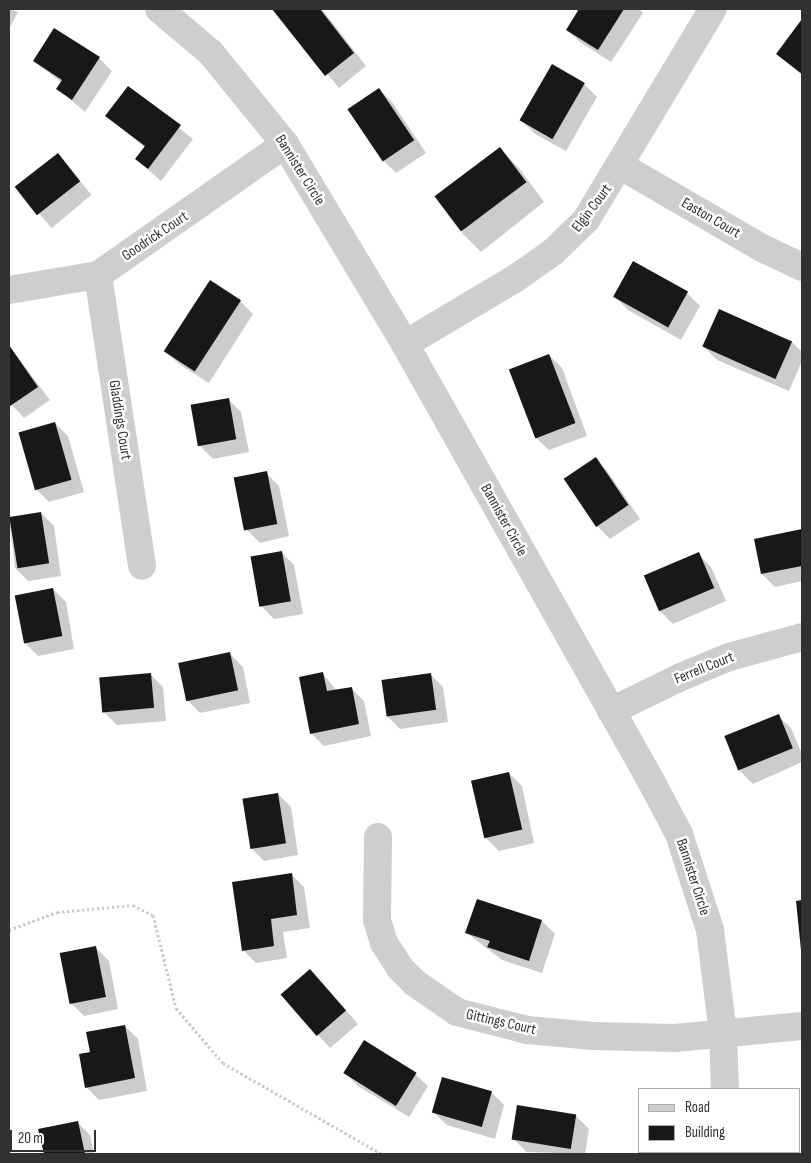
<!DOCTYPE html>
<html>
<head>
<meta charset="utf-8">
<style>
  body { margin:0 }
  #map { position:relative; width:811px; height:1163px; overflow:hidden; background:#fff; font-family:"Sofia Sans Condensed",sans-serif }
  div>[style] { position:absolute }
  [style*='--x'] { left:calc(var(--x)*1px); top:calc(var(--y)*1px); width:calc(var(--w)*1px); rotate:calc(var(--a)*1deg) }
  .shadow>* { inset:0; background:#0003; transform-origin:0 0 }
  .building>* { inset:0; background:#181818; transform-origin:0 0 }
  .path>* { height:3px; margin-top:-1.5px; transform-origin:0; background:repeating-linear-gradient(90deg,#cbcbcb 0 2.5px,transparent 0 5px) }
  .minor>* { height:28px; margin:-14px; padding:0 14px; transform-origin:14px; border-radius:14px; background:#cecece }
  span { translate:-50% -50%; white-space:nowrap; text-align:center; line-height:1.15; -webkit-text-stroke:5px #fff; paint-order:stroke }
  .street-label { font-size:15px; color:#313131 }
  .frame { position:absolute; inset:0; border:10px solid #313131; pointer-events:none }
  .legend { position:absolute; left:638px; top:1088px; width:162px; height:65px; box-sizing:border-box; background:#fff; border:1px solid #adadad; margin:0; padding:6px 9px; list-style:none; font-size:15px; color:#313131 }
  .legend li { display:flex; align-items:center; gap:10px; height:25px }
  .legend b { width:25px; border:1px solid #adadad }
  .scale { position:absolute; left:10px; top:1130px; width:86px; height:22px; box-sizing:border-box; border:2px solid #313131; border-top:0; padding-left:6px; font-size:15px; line-height:18px; white-space:nowrap; color:#313131; -webkit-text-stroke:4px #fff; paint-order:stroke }
</style>
</head>
<body>
<div id="map">
  <div class="shadow">
    <i style="clip-path:polygon(9px 9px,18px 12px,9px 29px)"></i>
    <i style="clip-path:polygon(274px 9px,322px 9px,366px 66px,339px 88px)"></i>
    <i style="clip-path:polygon(575px 9px,639px 9px,643px 13px,611px 62px,580px 42px,567px 30px,578px 12px)"></i>
    <i style="clip-path:polygon(802px 21px,802px 75px,778px 54px)"></i>
    <i style="clip-path:polygon(99px 58px,112px 71px,85px 112px,58px 89px,62px 83px,34px 61px)"></i>
    <i style="clip-path:polygon(584px 84px,597px 97px,566px 151px,535px 134px,522px 121px)"></i>
    <i style="clip-path:polygon(128px 87px,193px 139px,161px 181px,136px 159px,145px 148px,107px 116px)"></i>
    <i style="clip-path:polygon(379px 89px,392px 102px,426px 153px,396px 173px,383px 160px)"></i>
    <i style="clip-path:polygon(500px 149px,519px 168px,544px 202px,481px 252px,462px 233px)"></i>
    <i style="left:58px;top:155px;width:52px;height:52px;rotate:50deg"></i>
    <i style="clip-path:polygon(687px 293px,700px 306px,681px 340px,628px 310px,615px 297px)"></i>
    <i style="clip-path:polygon(240px 301px,253px 314px,209px 383px,179px 364px,166px 352px)"></i>
    <i style="clip-path:polygon(720px 311px,792px 342px,802px 352px,802px 361px,789px 391px,717px 360px,704px 347px)"></i>
    <i style="clip-path:polygon(9px 346px,50px 400px,24px 418px,9px 402px)"></i>
    <i style="clip-path:polygon(549px 355px,562px 368px,587px 436px,549px 450px,536px 438px)"></i>
    <i style="clip-path:polygon(228px 399px,241px 412px,249px 452px,213px 459px,200px 446px,193px 406px)"></i>
    <i style="clip-path:polygon(55px 423px,68px 436px,84px 492px,49px 502px,36px 489px)"></i>
    <i style="clip-path:polygon(595px 459px,608px 472px,640px 519px,610px 539px,597px 526px,566px 479px)"></i>
    <i style="clip-path:polygon(266px 473px,279px 486px,289px 536px,260px 543px,247px 530px,236px 479px)"></i>
    <i style="clip-path:polygon(41px 513px,54px 526px,61px 576px,28px 581px,15px 568px,9px 518px)"></i>
    <i style="clip-path:polygon(802px 530px,802px 581px,775px 587px,762px 574px,755px 540px)"></i>
    <i style="clip-path:polygon(281px 552px,294px 565px,303px 614px,274px 619px,261px 606px)"></i>
    <i style="clip-path:polygon(698px 554px,711px 567px,726px 601px,673px 624px,660px 611px)"></i>
    <i style="clip-path:polygon(53px 589px,66px 602px,74px 649px,38px 656px,25px 643px)"></i>
    <i style="clip-path:polygon(230px 654px,243px 667px,250px 703px,200px 713px,187px 700px)"></i>
    <i style="clip-path:polygon(150px 674px,163px 687px,166px 721px,117px 725px,104px 712px)"></i>
    <i style="clip-path:polygon(323px 674px,337px 691px,351px 688px,364px 701px,371px 736px,324px 746px,311px 733px)"></i>
    <i style="clip-path:polygon(430px 674px,443px 687px,448px 722px,400px 729px,387px 716px)"></i>
    <i style="clip-path:polygon(778px 716px,791px 728px,802px 754px,802px 762px,753px 784px,740px 771px,726px 738px)"></i>
    <i style="clip-path:polygon(509px 773px,522px 786px,534px 843px,499px 851px,486px 838px)"></i>
    <i style="clip-path:polygon(278px 794px,291px 807px,298px 855px,264px 861px,251px 848px)"></i>
    <i style="clip-path:polygon(291px 874px,304px 887px,310px 928px,283px 932px,287px 958px,256px 963px,243px 950px)"></i>
    <i style="clip-path:polygon(542px 921px,555px 934px,542px 973px,502px 960px,467px 933px)"></i>
    <i style="clip-path:polygon(96px 948px,109px 961px,118px 1009px,84px 1016px,71px 1003px)"></i>
    <i style="clip-path:polygon(323px 984px,358px 1024px,330px 1048px,318px 1035px)"></i>
    <i style="clip-path:polygon(125px 1026px,138px 1039px,147px 1091px,99px 1100px,86px 1087px)"></i>
    <i style="clip-path:polygon(345px 1073px,415px 1074px,428px 1086px,409px 1117px,358px 1086px)"></i>
    <i style="clip-path:polygon(491px 1092px,504px 1105px,495px 1139px,447px 1125px,434px 1113px)"></i>
    <i style="clip-path:polygon(576px 1116px,589px 1129px,585px 1154px,526px 1152px,514px 1139px)"></i>
    <i style="clip-path:polygon(77px 1122px,90px 1135px,94px 1154px,45px 1154px,40px 1130px)"></i>
  </div>
  <div class="building">
    <i style="clip-path:polygon(272px 9px,320px 9px,354px 53px,325px 76px)"></i>
    <i style="clip-path:polygon(579px 9px,624px 9px,598px 50px,566px 30px)"></i>
    <i style="clip-path:polygon(802px 19px,802px 74px,776px 54px)"></i>
    <i style="clip-path:polygon(54px 28px,100px 57px,72px 100px,56px 89px,62px 80px,33px 61px)"></i>
    <i style="left:552px;top:64px;width:38px;height:65px;rotate:30deg"></i>
    <i style="clip-path:polygon(128px 86px,181px 125px,148px 169px,135px 159px,145px 146px,105px 116px)"></i>
    <i style="left:379px;top:88px;width:63px;height:38px;rotate:56deg"></i>
    <i style="left:500px;top:147px;width:44px;height:82px;rotate:53deg"></i>
    <i style="left:58px;top:153px;width:36px;height:55px;rotate:52deg"></i>
    <i style="left:633px;top:261px;width:63px;height:41px;rotate:29deg"></i>
    <i style="left:210px;top:280px;width:37px;height:85px;rotate:33deg"></i>
    <i style="left:719px;top:309px;width:80px;height:41px;rotate:24deg"></i>
    <i style="clip-path:polygon(9px 345px,38px 387px,10px 406px,9px 404px)"></i>
    <i style="left:549px;top:354px;width:74px;height:43px;rotate:69deg"></i>
    <i style="left:229px;top:398px;width:42px;height:39px;rotate:80deg"></i>
    <i style="left:55px;top:422px;width:60px;height:38px;rotate:74deg"></i>
    <i style="left:596px;top:457px;width:58px;height:39px;rotate:56deg"></i>
    <i style="left:267px;top:471px;width:54px;height:34px;rotate:79deg"></i>
    <i style="left:41px;top:512px;width:52px;height:32px;rotate:81deg"></i>
    <i style="clip-path:polygon(802px 529px,802px 566px,761px 574px,754px 539px)"></i>
    <i style="left:282px;top:551px;width:51px;height:32px;rotate:80deg"></i>
    <i style="left:699px;top:552px;width:39px;height:60px;rotate:67deg"></i>
    <i style="left:53px;top:588px;width:49px;height:39px;rotate:79deg"></i>
    <i style="left:230px;top:652px;width:39px;height:53px;rotate:78deg"></i>
    <i style="clip-path:polygon(323px 672px,327px 691px,352px 687px,359px 724px,310px 734px,299px 677px)"></i>
    <i style="left:151px;top:673px;width:35px;height:52px;rotate:85deg"></i>
    <i style="left:431px;top:673px;width:37px;height:50px;rotate:82deg"></i>
    <i style="left:779px;top:714px;width:37px;height:59px;rotate:68deg"></i>
    <i style="left:509px;top:772px;width:59px;height:39px;rotate:77deg"></i>
    <i style="left:278px;top:793px;width:51px;height:36px;rotate:81deg"></i>
    <i style="clip-path:polygon(292px 873px,297px 915px,271px 919px,274px 946px,242px 951px,232px 882px)"></i>
    <i style="clip-path:polygon(477px 899px,542px 920px,529px 961px,487px 947px,490px 941px,465px 933px)"></i>
    <i style="clip-path:polygon(802px 900px,802px 950px,801px 950px,796px 901px)"></i>
    <i style="left:96px;top:946px;width:52px;height:37px;rotate:79deg"></i>
    <i style="left:310px;top:969px;width:55px;height:39px;rotate:49deg"></i>
    <i style="clip-path:polygon(125px 1025px,135px 1078px,85px 1088px,79px 1054px,90px 1052px,86px 1032px)"></i>
    <i style="left:364px;top:1040px;width:62px;height:39px;rotate:32deg"></i>
    <i style="left:442px;top:1077px;width:52px;height:37px;rotate:16deg"></i>
    <i style="left:517px;top:1105px;width:60px;height:35px;rotate:9deg"></i>
    <i style="clip-path:polygon(78px 1121px,85px 1154px,44px 1154px,38px 1129px)"></i>
  </div>
  <div class="path">
    <i style="--x:9;--y:930;--w:51;--a:-20.6"></i>
    <i style="--x:57;--y:912;--w:76;--a:-5.3"></i>
    <i style="--x:133;--y:905;--w:22;--a:27"></i>
    <i style="--x:153;--y:915;--w:96;--a:76.1"></i>
    <i style="--x:176;--y:1008;--w:72;--a:49.5"></i>
    <i style="--x:223;--y:1063;--w:183;--a:29.8"></i>
  </div>
  <div class="minor">
    <i style="--x:159;--y:9;--w:68;--a:40.2"></i>
    <i style="--x:211;--y:53;--w:117;--a:50.9"></i>
    <i style="--x:285;--y:144;--w:233;--a:59"></i>
    <i style="--x:405;--y:344;--w:501;--a:60.62"></i>
    <i style="--x:651;--y:781;--w:60;--a:62.2"></i>
    <i style="--x:679;--y:834;--w:101;--a:72.1"></i>
    <i style="--x:710;--y:930;--w:104;--a:82.8"></i>
    <i style="--x:723;--y:1033;--w:56;--a:88"></i>
    <i style="--x:621;--y:166;--w:163;--a:30.2"></i>
    <i style="--x:762;--y:248;--w:44;--a:25.4"></i>
    <i style="--x:98;--y:275;--w:294;--a:81.4"></i>
    <i style="--x:9;--y:290;--w:90;--a:-9.6"></i>
    <i style="--x:98;--y:275;--w:228;--a:-35"></i>
    <i style="--x:405;--y:344;--w:129;--a:-30.7"></i>
    <i style="--x:516;--y:278;--w:45;--a:-35.1"></i>
    <i style="--x:553;--y:252;--w:46;--a:-44.1"></i>
    <i style="--x:586;--y:220;--w:246;--a:-59"></i>
    <i style="--x:611;--y:711;--w:78;--a:-25.9"></i>
    <i style="--x:681;--y:677;--w:52;--a:-22.6"></i>
    <i style="--x:729;--y:657;--w:76;--a:-15.3"></i>
    <i style="--x:378;--y:837;--w:83;--a:90.7"></i>
    <i style="--x:377;--y:920;--w:24;--a:73"></i>
    <i style="--x:384;--y:943;--w:30;--a:57"></i>
    <i style="--x:400;--y:968;--w:21;--a:45"></i>
    <i style="--x:415;--y:983;--w:51;--a:34.6"></i>
    <i style="--x:457;--y:1012;--w:72;--a:14.4"></i>
    <i style="--x:527;--y:1030;--w:67;--a:5.1"></i>
    <i style="--x:594;--y:1036;--w:81;--a:1.4"></i>
    <i style="--x:675;--y:1038;--w:128;--a:-5.4"></i>
    <i style="--x:719;--y:1154;--w:2;--a:-63"></i>
  </div>
  <div class="street-label">
    <span style="left:300px;top:170px;rotate:58deg">Bannister Circle</span>
    <span style="left:592px;top:208px;rotate:-53deg">Elgin Court</span>
    <span style="left:711px;top:218px;rotate:30deg">Easton Court</span>
    <span style="left:155px;top:236px;rotate:-34deg">Goodrick Court</span>
    <span style="left:120px;top:420px;rotate:81deg">Gladdings Court</span>
    <span style="left:504px;top:520px;rotate:61deg">Bannister Circle</span>
    <span style="left:704px;top:668px;rotate:-22deg">Ferrell Court</span>
    <span style="left:693px;top:877px;rotate:72deg">Bannister Circle</span>
    <span style="left:501px;top:1022px;rotate:13deg">Gittings Court</span>
  </div>
  <div class="frame"></div>
  <ul class="legend">
  <li><b style="height:6px;background:#cecece"></b>Road</li>
  <li><b style="height:14px;background:#181818"></b>Building</li>
  </ul>
  <div class="scale">20 m</div>
</div>
</body>
</html>
